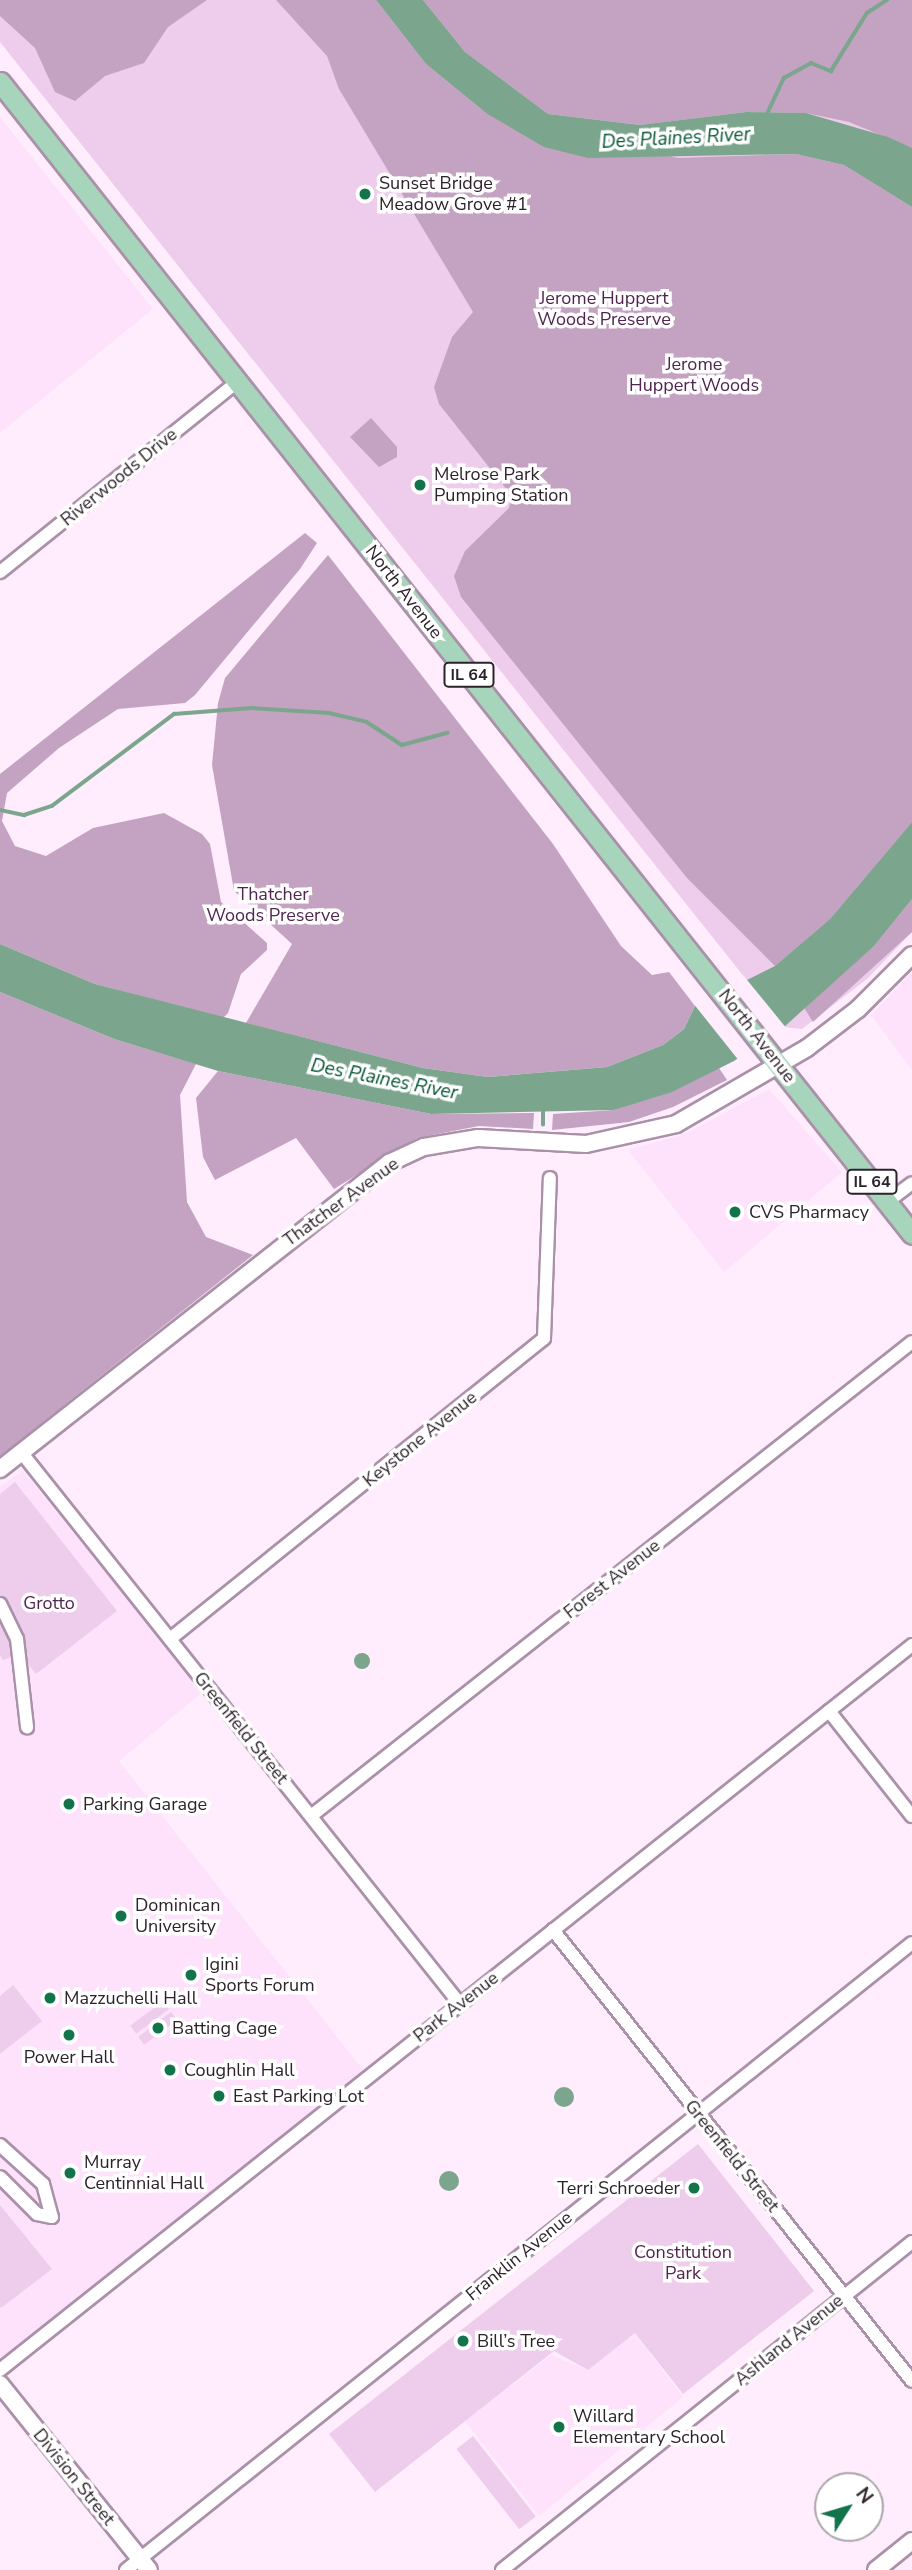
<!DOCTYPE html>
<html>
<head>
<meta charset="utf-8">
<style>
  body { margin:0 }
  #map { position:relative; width:912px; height:2570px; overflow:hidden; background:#ffedfd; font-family:"Nunito Sans",sans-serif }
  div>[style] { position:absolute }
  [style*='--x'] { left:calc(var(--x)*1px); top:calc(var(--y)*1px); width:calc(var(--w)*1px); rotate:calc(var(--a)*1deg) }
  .built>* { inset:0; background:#fee2fc }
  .green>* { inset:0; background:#edcdeb; transform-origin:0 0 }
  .forest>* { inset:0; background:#c4a2c2 }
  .water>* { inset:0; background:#7ba68d }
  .round { border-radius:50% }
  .pier>* { inset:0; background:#ffedfd }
  .stream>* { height:3.5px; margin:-1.75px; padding:0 1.75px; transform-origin:1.75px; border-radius:1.75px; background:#7ba68d }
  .roads { filter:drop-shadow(2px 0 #ab90a9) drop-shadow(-2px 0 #ab90a9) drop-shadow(0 2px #ab90a9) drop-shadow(0 -2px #ab90a9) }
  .minor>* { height:12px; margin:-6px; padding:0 6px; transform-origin:6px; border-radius:6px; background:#fff }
  .tertiary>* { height:16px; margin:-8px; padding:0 8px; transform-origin:8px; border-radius:8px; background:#fff }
  .primary>* { height:19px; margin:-9.5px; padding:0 9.5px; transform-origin:9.5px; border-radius:9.5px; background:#a6d5bc }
  .dots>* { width:19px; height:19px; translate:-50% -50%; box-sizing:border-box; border:4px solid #fff; border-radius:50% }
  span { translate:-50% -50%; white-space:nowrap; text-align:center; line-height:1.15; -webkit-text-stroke:7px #fff; paint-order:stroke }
  .shield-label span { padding:2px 5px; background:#fff; border:2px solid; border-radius:5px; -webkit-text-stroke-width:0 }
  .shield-label { font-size:16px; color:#2d222c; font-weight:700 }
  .poi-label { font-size:18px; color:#2d222c }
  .left { translate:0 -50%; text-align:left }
  .right { translate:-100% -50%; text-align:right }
  .park-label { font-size:18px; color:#50254f }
  .street-label { font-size:18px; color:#2d222c }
  .water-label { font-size:19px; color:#065535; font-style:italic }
  .north { position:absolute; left:814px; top:2472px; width:70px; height:70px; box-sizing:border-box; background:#fff; border:2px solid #aba7ab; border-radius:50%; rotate:53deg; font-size:19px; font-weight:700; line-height:28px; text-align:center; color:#2d222c }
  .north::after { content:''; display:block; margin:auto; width:24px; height:32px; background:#11744b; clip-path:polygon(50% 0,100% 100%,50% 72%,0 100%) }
</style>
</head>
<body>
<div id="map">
  <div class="built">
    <i style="clip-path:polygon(0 117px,153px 309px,0 433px)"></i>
    <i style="clip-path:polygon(912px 972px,912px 1070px,871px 1015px)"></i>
    <i style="clip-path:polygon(769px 1089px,842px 1172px,724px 1272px,628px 1150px,687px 1133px)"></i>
    <i style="clip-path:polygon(23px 1471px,203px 1692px,119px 1761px,364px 2071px,0 2359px,0 1486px)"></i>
    <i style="clip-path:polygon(635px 2333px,683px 2397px,539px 2516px,465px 2421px,551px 2355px,588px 2370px)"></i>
  </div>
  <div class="green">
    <i style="clip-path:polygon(0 0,912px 0,912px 932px,867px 979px,802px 1029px,784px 1027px,0 42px)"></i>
    <i style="clip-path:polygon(15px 1482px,117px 1611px,36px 1674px,20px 1654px,3px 1660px,0 1655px,0 1494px)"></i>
    <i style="clip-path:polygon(13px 1985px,42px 2021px,0 2054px,0 1996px)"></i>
    <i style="left:163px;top:2001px;width:10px;height:41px;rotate:53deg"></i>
    <i style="left:171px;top:2012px;width:10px;height:41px;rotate:53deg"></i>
    <i style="clip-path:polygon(698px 2144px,814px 2291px,683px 2394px,635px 2333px,588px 2370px,554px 2351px,375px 2492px,329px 2434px)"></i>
    <i style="clip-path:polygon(0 2205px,52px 2269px,1px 2308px,0 2306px)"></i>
    <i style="left:473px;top:2436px;width:102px;height:21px;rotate:52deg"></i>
  </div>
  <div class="forest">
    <i style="clip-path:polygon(0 0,207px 0,168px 27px,144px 63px,105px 76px,75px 101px,55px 92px,35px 48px,0 16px)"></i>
    <i style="clip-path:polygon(276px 0,376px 0,426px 64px,486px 113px,678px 158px,796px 154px,844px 165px,912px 207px,912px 822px,830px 919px,775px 966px,687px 878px,461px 597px,454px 576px,465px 551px,509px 508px,511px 495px,439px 404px,434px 387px,452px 337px,473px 312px,339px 89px,327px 56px)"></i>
    <i style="clip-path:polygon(423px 0,912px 0,912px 148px,849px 122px,806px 113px,745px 112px,641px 125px,548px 114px,465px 52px)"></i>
    <i style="clip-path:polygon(371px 418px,397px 447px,397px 457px,379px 467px,350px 437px)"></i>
    <i style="clip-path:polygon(305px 533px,317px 543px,300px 569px,195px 695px,185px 703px,118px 709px,59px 748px,7px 793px,2px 821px,15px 846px,46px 856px,93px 828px,164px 813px,202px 834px,210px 844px,221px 902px,267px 943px,267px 950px,241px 974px,228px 1013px,223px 1018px,95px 984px,0 944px,0 774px)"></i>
    <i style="clip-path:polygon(328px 555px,553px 844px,621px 946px,652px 975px,669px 972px,695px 1006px,684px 1029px,663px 1045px,607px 1067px,488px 1077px,423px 1068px,246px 1023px,292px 944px,234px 891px,212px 765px,218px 703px,225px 678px)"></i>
    <i style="clip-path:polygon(912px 899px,912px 932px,813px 1022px,803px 1006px,874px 946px)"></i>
    <i style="clip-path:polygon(0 992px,114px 1039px,196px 1064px,180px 1095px,187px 1202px,206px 1237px,253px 1255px,0 1456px)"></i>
    <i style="clip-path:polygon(719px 1068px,727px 1080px,673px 1107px,629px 1122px,552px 1130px,553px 1114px,614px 1110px)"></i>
    <i style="clip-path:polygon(218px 1071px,431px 1114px,534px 1113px,533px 1129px,479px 1126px,417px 1138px,334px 1189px,296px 1138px,215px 1180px,203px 1157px,196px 1098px)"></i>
  </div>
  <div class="water">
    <i style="clip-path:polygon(376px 0,423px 0,465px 52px,548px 114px,640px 125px,746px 112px,806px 113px,888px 137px,912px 148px,912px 207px,844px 165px,796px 154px,588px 158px,544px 147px,486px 113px,426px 64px)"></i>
    <i style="clip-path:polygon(912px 822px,912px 899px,874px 946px,784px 1027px,734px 1061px,672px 1092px,614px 1110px,431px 1114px,218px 1071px,114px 1039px,0 992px,0 944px,95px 984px,423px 1068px,488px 1077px,607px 1067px,663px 1045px,684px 1029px,695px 1006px,775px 966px,830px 919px)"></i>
    <i class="round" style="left:354px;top:1653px;width:16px;height:16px"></i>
    <i class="round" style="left:554px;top:2087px;width:20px;height:20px"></i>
    <i class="round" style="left:439px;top:2171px;width:20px;height:20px"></i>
  </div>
  <div class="pier">
    <i style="clip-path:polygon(743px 975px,787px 1029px,740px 1062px,693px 1003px)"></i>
  </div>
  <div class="stream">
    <i style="--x:766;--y:116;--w:42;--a:-64.7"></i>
    <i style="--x:784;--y:78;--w:31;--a:-29"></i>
    <i style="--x:811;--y:63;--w:22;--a:22"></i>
    <i style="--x:831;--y:71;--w:68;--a:-58.2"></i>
    <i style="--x:867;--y:13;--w:24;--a:-33"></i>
    <i style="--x:0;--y:810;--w:25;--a:12"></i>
    <i style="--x:24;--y:815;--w:29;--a:-18"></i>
    <i style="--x:52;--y:806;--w:153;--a:-37"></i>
    <i style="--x:174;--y:714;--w:78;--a:-4.4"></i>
    <i style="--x:252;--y:708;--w:77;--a:3.7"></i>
    <i style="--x:329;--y:713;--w:39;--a:13"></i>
    <i style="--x:367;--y:722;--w:42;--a:33.3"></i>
    <i style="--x:402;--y:745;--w:47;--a:-14.9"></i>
    <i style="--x:543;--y:1125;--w:16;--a:-90"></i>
  </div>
  <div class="roads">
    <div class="minor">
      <i style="--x:0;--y:572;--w:304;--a:-38.7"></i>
      <i style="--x:887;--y:1202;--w:31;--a:-37"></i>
      <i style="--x:21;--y:1452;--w:705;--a:51.51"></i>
      <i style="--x:0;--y:1604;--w:39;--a:64"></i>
      <i style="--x:17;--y:1639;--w:89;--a:83.5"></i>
      <i style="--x:170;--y:1639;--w:480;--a:-38.8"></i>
      <i style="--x:544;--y:1338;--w:160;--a:-87.9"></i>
      <i style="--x:829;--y:1711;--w:134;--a:51.7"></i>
      <i style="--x:311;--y:1816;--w:765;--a:-38.26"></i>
      <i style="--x:553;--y:1930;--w:576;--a:51.48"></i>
      <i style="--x:0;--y:2145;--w:58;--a:42.2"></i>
      <i style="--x:43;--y:2184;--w:34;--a:75"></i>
      <i style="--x:52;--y:2217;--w:15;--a:-169"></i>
      <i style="--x:37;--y:2214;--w:52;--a:-135"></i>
      <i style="--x:0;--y:2370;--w:1165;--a:-38.48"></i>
      <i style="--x:126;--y:2570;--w:1005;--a:-38.58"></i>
      <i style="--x:502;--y:2570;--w:525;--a:-38.66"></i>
    </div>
    <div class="tertiary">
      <i style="--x:0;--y:1469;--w:495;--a:-38.2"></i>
      <i style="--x:389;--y:1163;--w:38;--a:-25"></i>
      <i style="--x:424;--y:1147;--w:55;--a:-9.5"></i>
      <i style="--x:478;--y:1138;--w:108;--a:3.2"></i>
      <i style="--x:586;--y:1144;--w:92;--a:-12.5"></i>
      <i style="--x:676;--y:1124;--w:151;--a:-30.1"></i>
      <i style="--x:807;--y:1048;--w:64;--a:-37.4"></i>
      <i style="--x:858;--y:1009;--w:76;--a:-45"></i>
      <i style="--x:0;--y:2384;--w:238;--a:51.3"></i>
      <i style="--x:876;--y:2570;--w:46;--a:-38.9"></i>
    </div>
    <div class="primary">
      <i style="--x:0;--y:82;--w:1469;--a:51.63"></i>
    </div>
  </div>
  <div class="dots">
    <i style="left:365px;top:194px;background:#11744b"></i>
    <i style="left:420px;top:485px;background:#11744b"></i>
    <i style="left:735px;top:1212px;background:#11744b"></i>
    <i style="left:69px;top:1804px;background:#11744b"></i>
    <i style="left:121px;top:1916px;background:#11744b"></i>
    <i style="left:191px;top:1975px;background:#11744b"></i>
    <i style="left:50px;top:1998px;background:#11744b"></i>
    <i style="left:158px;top:2028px;background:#11744b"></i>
    <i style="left:69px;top:2035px;background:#11744b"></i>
    <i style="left:170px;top:2070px;background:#11744b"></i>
    <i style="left:219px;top:2096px;background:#11744b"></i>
    <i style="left:70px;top:2173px;background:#11744b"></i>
    <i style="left:694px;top:2188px;background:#11744b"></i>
    <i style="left:463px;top:2341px;background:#11744b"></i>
    <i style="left:559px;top:2427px;background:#11744b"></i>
  </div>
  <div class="shield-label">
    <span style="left:469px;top:675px">IL 64</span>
    <span style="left:872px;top:1182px">IL 64</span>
  </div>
  <div class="poi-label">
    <span class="left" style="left:379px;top:194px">Sunset Bridge<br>Meadow Grove #1</span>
    <span class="left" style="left:434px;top:485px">Melrose Park<br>Pumping Station</span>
    <span class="left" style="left:749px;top:1212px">CVS Pharmacy</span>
    <span class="left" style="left:83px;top:1804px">Parking Garage</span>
    <span class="left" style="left:135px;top:1916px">Dominican<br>University</span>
    <span class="left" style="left:205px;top:1975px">Igini<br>Sports Forum</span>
    <span class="left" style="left:64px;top:1998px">Mazzuchelli Hall</span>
    <span class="left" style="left:172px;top:2028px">Batting Cage</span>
    <span style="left:69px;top:2057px">Power Hall</span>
    <span class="left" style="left:184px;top:2070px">Coughlin Hall</span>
    <span class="left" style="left:233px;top:2096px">East Parking Lot</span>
    <span class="left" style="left:84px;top:2173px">Murray<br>Centinnial Hall</span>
    <span class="right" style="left:680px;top:2188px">Terri Schroeder</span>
    <span class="left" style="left:477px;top:2341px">Bill’s Tree</span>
    <span class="left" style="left:573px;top:2427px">Willard<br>Elementary School</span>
  </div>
  <div class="park-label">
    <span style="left:604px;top:309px">Jerome Huppert<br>Woods Preserve</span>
    <span style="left:694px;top:375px">Jerome<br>Huppert Woods</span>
    <span style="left:273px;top:905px">Thatcher<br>Woods Preserve</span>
    <span style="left:49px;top:1603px">Grotto</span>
    <span style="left:683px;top:2263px">Constitution<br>Park</span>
  </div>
  <div class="street-label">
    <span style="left:119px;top:477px;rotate:-39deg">Riverwoods Drive</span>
    <span style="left:404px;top:592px;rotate:52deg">North Avenue</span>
    <span style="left:757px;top:1036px;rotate:52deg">North Avenue</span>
    <span style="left:341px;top:1202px;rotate:-36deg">Thatcher Avenue</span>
    <span style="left:420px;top:1439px;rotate:-39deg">Keystone Avenue</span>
    <span style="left:612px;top:1579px;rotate:-38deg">Forest Avenue</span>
    <span style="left:241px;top:1728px;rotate:51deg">Greenfield Street</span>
    <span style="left:456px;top:2007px;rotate:-38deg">Park Avenue</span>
    <span style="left:732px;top:2156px;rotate:51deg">Greenfield Street</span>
    <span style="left:519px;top:2256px;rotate:-39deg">Franklin Avenue</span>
    <span style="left:789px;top:2340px;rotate:-39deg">Ashland Avenue</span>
    <span style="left:74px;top:2477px;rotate:51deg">Division Street</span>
  </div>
  <div class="water-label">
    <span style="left:676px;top:139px;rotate:-3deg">Des Plaines River</span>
    <span style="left:384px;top:1080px;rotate:11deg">Des Plaines River</span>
  </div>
  <div class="north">N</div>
</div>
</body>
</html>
